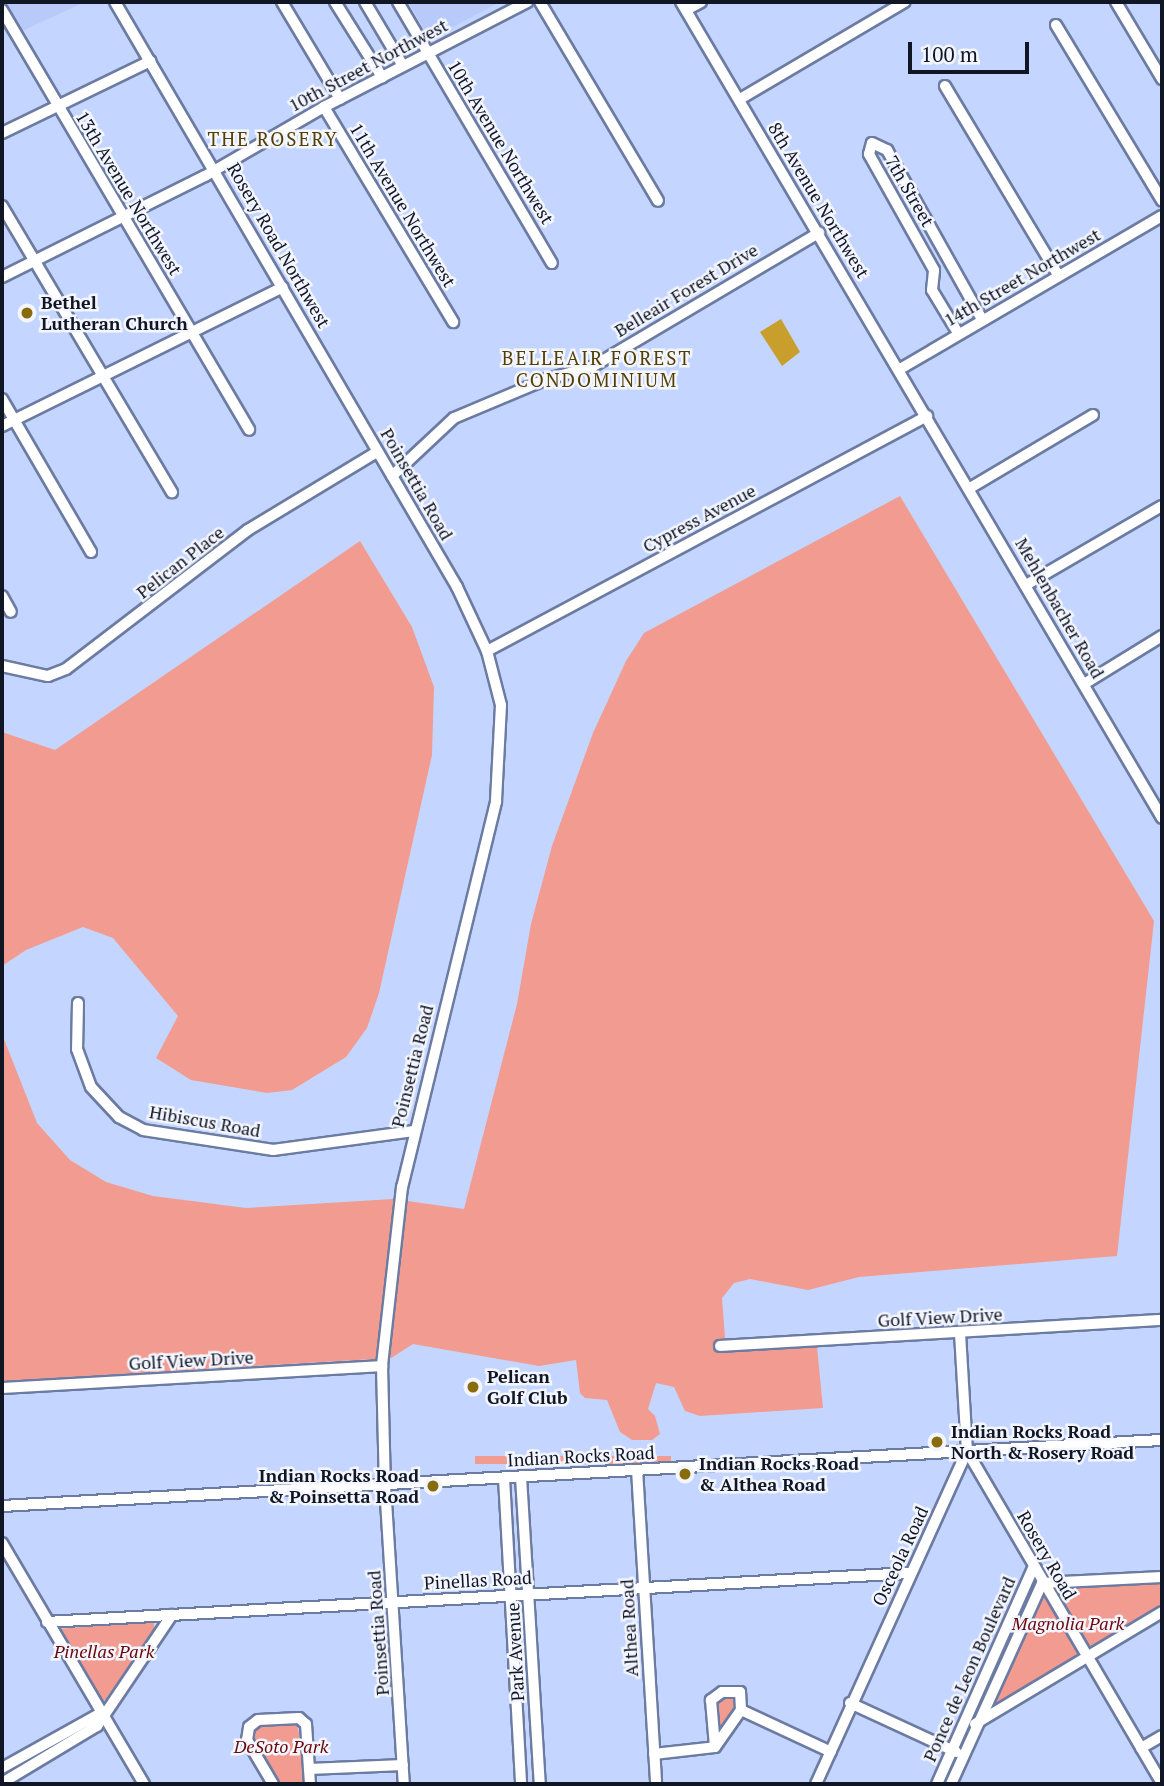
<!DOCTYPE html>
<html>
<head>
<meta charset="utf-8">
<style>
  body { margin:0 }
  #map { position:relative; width:1164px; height:1786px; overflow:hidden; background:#c4d5ff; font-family:"PT Serif",serif }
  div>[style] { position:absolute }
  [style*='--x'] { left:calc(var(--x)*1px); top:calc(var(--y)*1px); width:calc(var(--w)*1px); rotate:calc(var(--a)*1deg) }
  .built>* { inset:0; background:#b7cafa }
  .green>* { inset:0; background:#f29b90; transform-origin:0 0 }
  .water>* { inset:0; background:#c89e2c }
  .roads { filter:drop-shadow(2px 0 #6c7ba1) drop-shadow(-2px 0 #6c7ba1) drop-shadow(0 2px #6c7ba1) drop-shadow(0 -2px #6c7ba1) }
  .minor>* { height:10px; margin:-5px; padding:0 5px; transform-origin:5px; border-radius:5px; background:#fff }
  .dots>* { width:19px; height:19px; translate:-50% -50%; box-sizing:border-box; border:4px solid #f3f6ff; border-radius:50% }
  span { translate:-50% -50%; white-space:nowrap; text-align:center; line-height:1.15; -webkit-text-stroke:5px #f3f6ff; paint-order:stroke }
  .street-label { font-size:18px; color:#101624 }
  .poi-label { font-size:18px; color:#101624; font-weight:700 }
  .left { translate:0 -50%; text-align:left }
  .right { translate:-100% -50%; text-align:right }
  .park-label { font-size:18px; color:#6b0809; font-style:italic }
  .neighbourhood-label { font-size:19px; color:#553f00; letter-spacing:2px }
  .frame { position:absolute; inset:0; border:4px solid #101624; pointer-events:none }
  .scale { position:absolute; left:908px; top:42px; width:121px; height:32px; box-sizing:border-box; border:4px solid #101624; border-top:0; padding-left:9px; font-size:21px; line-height:24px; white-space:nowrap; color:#101624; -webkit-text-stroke:5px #f3f6ff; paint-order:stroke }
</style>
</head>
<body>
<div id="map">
  <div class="built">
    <i style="clip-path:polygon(2px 2px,85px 2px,20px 32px)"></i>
    <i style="clip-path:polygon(408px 2px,500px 2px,430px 39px)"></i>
  </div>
  <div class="green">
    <i style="clip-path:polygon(900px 496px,1154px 921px,1117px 1256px,859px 1277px,808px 1290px,750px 1279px,734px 1283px,722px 1298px,726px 1351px,817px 1347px,823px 1408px,700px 1416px,685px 1411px,674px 1387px,656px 1383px,648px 1409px,655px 1416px,660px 1434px,652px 1440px,632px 1440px,620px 1432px,607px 1400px,585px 1398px,580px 1393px,576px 1360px,539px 1366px,413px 1344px,391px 1358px,2px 1381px,2px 1034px,37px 1123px,70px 1160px,106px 1182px,153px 1196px,246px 1208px,393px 1199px,464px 1209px,517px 1004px,531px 924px,552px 846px,593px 733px,626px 661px,644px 633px)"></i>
    <i style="clip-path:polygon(360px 541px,412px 627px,434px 687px,432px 755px,379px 993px,367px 1028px,346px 1057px,292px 1090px,267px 1093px,191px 1080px,156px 1058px,178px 1016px,113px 938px,83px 927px,26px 950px,2px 966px,2px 732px,55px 750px)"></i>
    <i style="left:671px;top:1456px;width:8px;height:196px;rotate:90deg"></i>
    <i style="clip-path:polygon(1162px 1580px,1162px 1608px,994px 1709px,992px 1707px,1040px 1597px,1056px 1587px)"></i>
    <i style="clip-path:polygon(154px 1621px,154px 1632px,105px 1700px,98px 1700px,58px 1629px)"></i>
    <i style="clip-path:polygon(724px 1696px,732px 1697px,736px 1706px,722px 1730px,718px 1727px,716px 1704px)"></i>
    <i style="clip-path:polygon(297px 1722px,307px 1784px,276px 1784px,250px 1739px,256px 1724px)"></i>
  </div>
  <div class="water">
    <i style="clip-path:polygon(781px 319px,800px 352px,782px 366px,760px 332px)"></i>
  </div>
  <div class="roads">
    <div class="minor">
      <i style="--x:115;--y:2;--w:678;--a:59.69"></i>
      <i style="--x:457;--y:587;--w:71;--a:64.9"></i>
      <i style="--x:487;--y:651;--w:56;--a:75.5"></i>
      <i style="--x:501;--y:705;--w:97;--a:93"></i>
      <i style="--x:496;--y:802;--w:396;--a:103.7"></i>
      <i style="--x:402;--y:1187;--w:180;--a:96.4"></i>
      <i style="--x:382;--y:1366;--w:119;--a:88.6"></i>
      <i style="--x:385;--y:1485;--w:300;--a:86.4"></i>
      <i style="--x:282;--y:2;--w:113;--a:59.1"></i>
      <i style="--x:335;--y:2;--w:89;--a:57.9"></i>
      <i style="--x:365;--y:2;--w:74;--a:59.3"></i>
      <i style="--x:398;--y:2;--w:303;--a:59.5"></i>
      <i style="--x:540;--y:2;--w:231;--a:59.3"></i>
      <i style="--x:681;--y:2;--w:947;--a:59.48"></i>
      <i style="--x:1116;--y:2;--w:90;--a:59.1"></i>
      <i style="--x:2;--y:10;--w:487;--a:59.5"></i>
      <i style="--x:686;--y:10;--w:17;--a:-28"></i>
      <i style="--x:1056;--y:25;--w:205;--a:58.9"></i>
      <i style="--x:945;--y:86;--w:220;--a:59.1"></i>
      <i style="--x:740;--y:99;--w:191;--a:-30.5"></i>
      <i style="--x:324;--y:107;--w:251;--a:59"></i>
      <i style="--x:2;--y:133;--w:165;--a:-25.9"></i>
      <i style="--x:2;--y:206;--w:333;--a:59.3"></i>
      <i style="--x:2;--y:277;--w:227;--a:-26.5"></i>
      <i style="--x:205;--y:176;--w:138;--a:-30.1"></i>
      <i style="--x:324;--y:107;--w:229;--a:-27.3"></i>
      <i style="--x:958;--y:333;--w:50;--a:-121.2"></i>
      <i style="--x:932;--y:290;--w:20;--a:-84"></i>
      <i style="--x:934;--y:270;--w:133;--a:-119.3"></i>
      <i style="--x:869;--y:154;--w:11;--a:-75"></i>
      <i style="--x:872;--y:143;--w:17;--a:25"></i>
      <i style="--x:887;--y:150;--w:194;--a:60.7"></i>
      <i style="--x:900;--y:369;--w:303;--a:-30.3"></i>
      <i style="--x:2;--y:399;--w:177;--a:59.8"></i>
      <i style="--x:2;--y:426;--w:313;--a:-26.3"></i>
      <i style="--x:392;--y:476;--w:85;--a:-43.1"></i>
      <i style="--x:454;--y:418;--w:101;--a:-22.8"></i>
      <i style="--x:547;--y:379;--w:47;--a:-14.9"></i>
      <i style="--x:592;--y:367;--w:264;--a:-30.6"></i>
      <i style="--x:970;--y:488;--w:143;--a:-30.7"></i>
      <i style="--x:1026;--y:585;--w:157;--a:-30.2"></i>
      <i style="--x:2;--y:596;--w:18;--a:61"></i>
      <i style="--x:487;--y:651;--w:499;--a:-28.1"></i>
      <i style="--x:2;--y:666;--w:47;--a:12.3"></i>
      <i style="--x:48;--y:676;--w:19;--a:-21"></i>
      <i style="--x:66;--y:669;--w:229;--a:-37.4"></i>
      <i style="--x:248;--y:530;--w:151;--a:-31.2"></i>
      <i style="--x:1084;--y:684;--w:92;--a:-31.6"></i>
      <i style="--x:78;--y:1003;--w:46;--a:91.2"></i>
      <i style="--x:77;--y:1049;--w:40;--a:69.8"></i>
      <i style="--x:91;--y:1087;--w:41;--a:47"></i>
      <i style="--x:119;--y:1117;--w:27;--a:28"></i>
      <i style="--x:143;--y:1130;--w:132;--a:8.7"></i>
      <i style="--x:273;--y:1150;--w:142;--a:-7.7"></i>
      <i style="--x:720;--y:1346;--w:443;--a:-3.4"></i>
      <i style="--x:2;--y:1388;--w:381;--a:-3.3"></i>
      <i style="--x:967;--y:1451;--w:386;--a:59.6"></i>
      <i style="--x:637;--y:1470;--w:315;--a:86.5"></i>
      <i style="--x:521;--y:1477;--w:308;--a:86.5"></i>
      <i style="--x:504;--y:1478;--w:306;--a:86.8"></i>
      <i style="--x:2;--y:1506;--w:1162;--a:-3.26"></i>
      <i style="--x:2;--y:1543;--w:280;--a:59.5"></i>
      <i style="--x:47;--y:1622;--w:865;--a:-3.25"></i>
      <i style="--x:850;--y:1703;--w:117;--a:24.8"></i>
      <i style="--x:741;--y:1710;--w:99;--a:25"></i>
      <i style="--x:975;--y:1724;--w:218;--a:-30.9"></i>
      <i style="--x:1141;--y:1748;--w:24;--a:-30"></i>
      <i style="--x:654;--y:1754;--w:61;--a:-6.5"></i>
      <i style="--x:715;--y:1747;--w:45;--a:-54.9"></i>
      <i style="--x:741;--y:1710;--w:18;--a:-93"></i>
      <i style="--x:740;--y:1692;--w:18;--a:180"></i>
      <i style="--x:722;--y:1692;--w:14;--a:144"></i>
      <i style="--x:711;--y:1700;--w:47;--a:85.1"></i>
      <i style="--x:2;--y:1768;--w:113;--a:-29.1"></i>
      <i style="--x:309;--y:1769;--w:94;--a:-2.4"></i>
      <i style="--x:2;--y:1783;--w:111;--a:-31"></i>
      <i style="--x:97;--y:1726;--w:134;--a:-56"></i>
      <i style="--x:273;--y:1784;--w:51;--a:-120.6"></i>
      <i style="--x:247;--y:1740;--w:13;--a:-81"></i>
      <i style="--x:249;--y:1727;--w:11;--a:-38"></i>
      <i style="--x:258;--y:1720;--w:41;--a:-2.8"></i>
      <i style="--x:299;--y:1718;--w:9;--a:41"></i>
      <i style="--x:306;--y:1724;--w:60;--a:86.2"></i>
      <i style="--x:816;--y:1784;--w:366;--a:-65.6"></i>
      <i style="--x:967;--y:1451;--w:118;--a:-93.4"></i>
      <i style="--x:937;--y:1784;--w:236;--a:-66"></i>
      <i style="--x:951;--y:1784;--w:221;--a:-65.6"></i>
      <i style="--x:1042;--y:1583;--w:120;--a:-2.9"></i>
    </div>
  </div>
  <div class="dots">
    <i style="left:27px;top:313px;background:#8a6b0a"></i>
    <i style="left:473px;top:1387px;background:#8a6b0a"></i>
    <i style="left:937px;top:1442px;background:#8a6b0a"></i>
    <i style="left:685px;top:1474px;background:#8a6b0a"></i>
    <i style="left:433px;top:1486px;background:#8a6b0a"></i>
  </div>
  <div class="street-label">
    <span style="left:368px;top:65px;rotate:-28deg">10th Street Northwest</span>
    <span style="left:501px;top:142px;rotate:59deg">10th Avenue Northwest</span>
    <span style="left:910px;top:191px;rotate:60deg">7th Street</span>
    <span style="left:129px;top:193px;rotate:59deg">13th Avenue Northwest</span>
    <span style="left:819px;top:200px;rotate:59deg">8th Avenue Northwest</span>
    <span style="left:403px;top:205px;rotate:59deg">11th Avenue Northwest</span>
    <span style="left:279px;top:245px;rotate:60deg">Rosery Road Northwest</span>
    <span style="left:1022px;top:277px;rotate:-30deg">14th Street Northwest</span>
    <span style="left:686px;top:290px;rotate:-31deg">Belleair Forest Drive</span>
    <span style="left:417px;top:484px;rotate:60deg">Poinsettia Road</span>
    <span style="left:699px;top:518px;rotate:-28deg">Cypress Avenue</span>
    <span style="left:180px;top:562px;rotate:-38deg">Pelican Place</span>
    <span style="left:1060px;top:608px;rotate:60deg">Mehlenbacher Road</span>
    <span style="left:412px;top:1066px;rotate:-76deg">Poinsettia Road</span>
    <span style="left:205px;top:1121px;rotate:10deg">Hibiscus Road</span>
    <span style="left:940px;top:1317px;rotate:-3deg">Golf View Drive</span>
    <span style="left:191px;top:1360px;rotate:-3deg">Golf View Drive</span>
    <span style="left:581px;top:1456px;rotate:-3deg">Indian Rocks Road</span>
    <span style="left:1047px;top:1555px;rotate:60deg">Rosery Road</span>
    <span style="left:900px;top:1556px;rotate:-65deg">Osceola Road</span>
    <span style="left:478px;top:1580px;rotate:-3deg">Pinellas Road</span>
    <span style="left:629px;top:1628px;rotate:-93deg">Althea Road</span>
    <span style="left:378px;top:1633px;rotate:-94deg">Poinsettia Road</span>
    <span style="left:515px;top:1652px;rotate:-93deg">Park Avenue</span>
    <span style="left:969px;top:1669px;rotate:-66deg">Ponce de Leon Boulevard</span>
  </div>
  <div class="poi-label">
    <span class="left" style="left:41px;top:313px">Bethel<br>Lutheran Church</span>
    <span class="left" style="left:487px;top:1387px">Pelican<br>Golf Club</span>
    <span class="left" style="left:951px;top:1442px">Indian Rocks Road<br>North &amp; Rosery Road</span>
    <span class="left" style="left:699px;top:1474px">Indian Rocks Road<br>&amp; Althea Road</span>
    <span class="right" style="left:419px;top:1486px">Indian Rocks Road<br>&amp; Poinsetta Road</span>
  </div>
  <div class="park-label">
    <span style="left:1068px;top:1623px">Magnolia Park</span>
    <span style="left:104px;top:1651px">Pinellas Park</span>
    <span style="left:281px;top:1746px">DeSoto Park</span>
  </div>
  <div class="neighbourhood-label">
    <span style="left:273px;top:139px">THE ROSERY</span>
    <span style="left:597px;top:369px">BELLEAIR FOREST<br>CONDOMINIUM</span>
  </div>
  <div class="frame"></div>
  <div class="scale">100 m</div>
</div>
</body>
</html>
